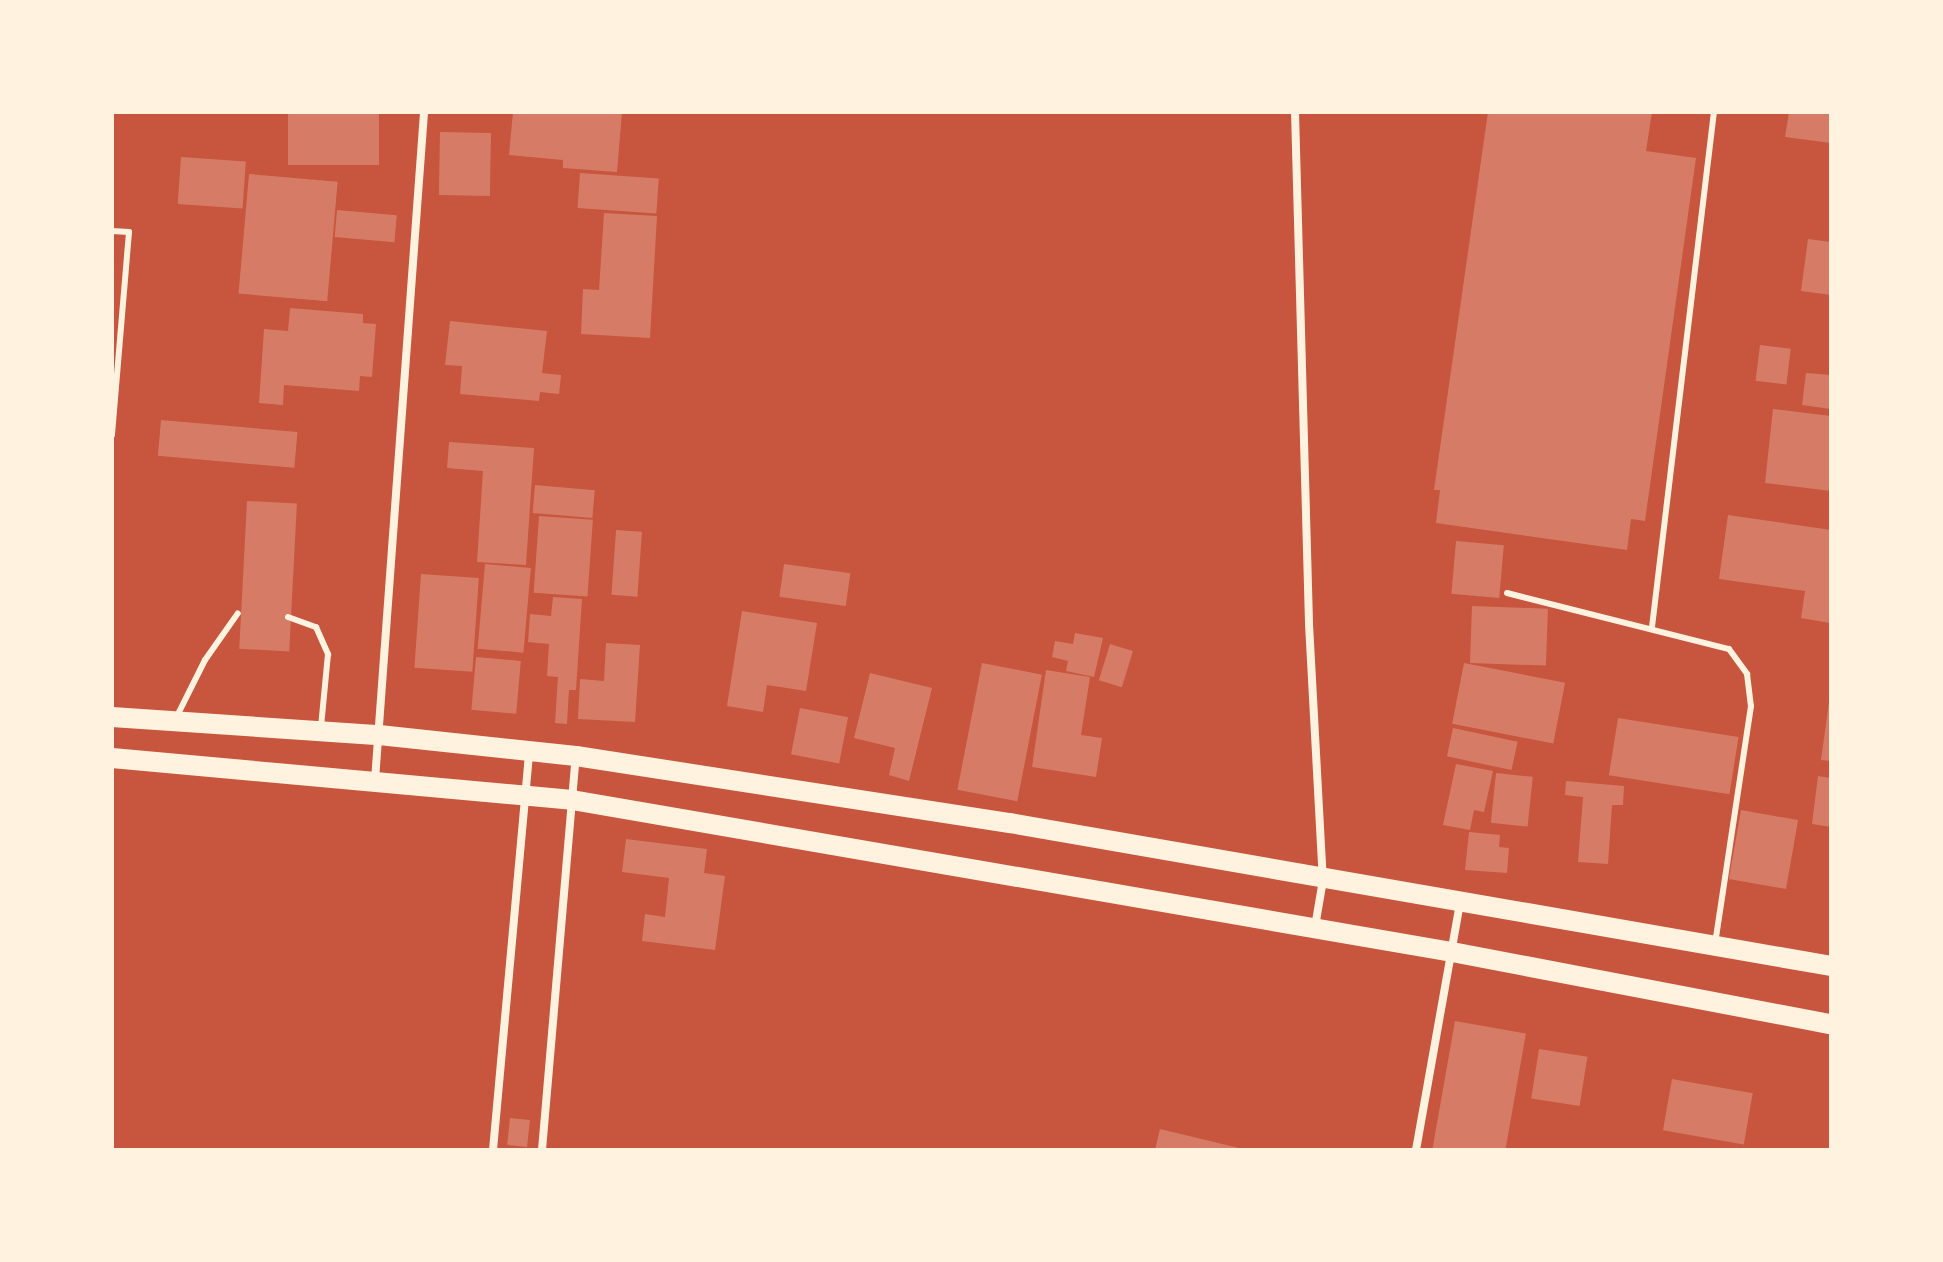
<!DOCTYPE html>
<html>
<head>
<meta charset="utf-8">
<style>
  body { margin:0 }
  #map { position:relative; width:1943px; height:1262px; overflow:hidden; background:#c8553d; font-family:Raleway,sans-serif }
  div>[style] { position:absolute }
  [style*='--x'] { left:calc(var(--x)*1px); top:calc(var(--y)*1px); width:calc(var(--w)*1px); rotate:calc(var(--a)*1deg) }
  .building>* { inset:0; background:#d67c66; transform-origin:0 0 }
  .service>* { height:6px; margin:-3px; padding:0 3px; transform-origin:3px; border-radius:3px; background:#fff3e0 }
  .minor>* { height:8px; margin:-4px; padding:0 4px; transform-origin:4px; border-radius:4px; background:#fff3e0 }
  .primary>* { height:20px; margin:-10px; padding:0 10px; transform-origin:10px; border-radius:10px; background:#fff3e0 }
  span { translate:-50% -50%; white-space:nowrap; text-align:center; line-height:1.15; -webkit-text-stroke:6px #fff3e0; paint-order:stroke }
  .frame { position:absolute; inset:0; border:114px solid #fff3e0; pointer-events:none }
</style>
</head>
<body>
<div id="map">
  <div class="building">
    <i style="left:288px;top:112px;width:91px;height:53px"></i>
    <i style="clip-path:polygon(513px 112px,622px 112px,617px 172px,563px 168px,563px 160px,509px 155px)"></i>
    <i style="clip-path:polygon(1488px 112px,1652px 112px,1646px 151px,1696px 158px,1645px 521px,1631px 519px,1627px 550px,1436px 523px,1440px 490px,1434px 490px)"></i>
    <i style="clip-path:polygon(1789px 112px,1831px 112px,1831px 143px,1785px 137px)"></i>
    <i style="left:440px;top:132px;width:51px;height:63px;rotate:1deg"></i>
    <i style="left:181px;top:157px;width:65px;height:47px;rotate:4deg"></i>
    <i style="left:580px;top:173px;width:79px;height:35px;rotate:4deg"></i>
    <i style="left:249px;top:174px;width:89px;height:120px;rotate:5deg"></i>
    <i style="left:337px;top:210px;width:60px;height:27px;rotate:5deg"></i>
    <i style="clip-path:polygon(604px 213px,657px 216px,650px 338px,581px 334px,583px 289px,599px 290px)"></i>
    <i style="clip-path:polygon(1808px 239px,1831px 242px,1831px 295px,1801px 291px)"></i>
    <i style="clip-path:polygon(290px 308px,363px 314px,363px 323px,376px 324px,372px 377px,360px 376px,359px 391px,284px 385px,283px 405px,259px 403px,264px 329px,288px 331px)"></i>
    <i style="clip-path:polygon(450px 321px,547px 331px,542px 373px,561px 375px,559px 394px,540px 392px,539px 401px,460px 394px,462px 366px,445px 365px)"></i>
    <i style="left:1760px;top:345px;width:31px;height:36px;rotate:7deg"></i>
    <i style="clip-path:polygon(1806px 373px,1831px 375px,1831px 409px,1802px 405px)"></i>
    <i style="clip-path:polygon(1773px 409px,1831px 416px,1831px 491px,1765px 483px)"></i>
    <i style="left:161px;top:420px;width:137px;height:36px;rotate:5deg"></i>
    <i style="clip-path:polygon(449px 442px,534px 448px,526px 565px,477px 562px,483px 471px,447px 468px)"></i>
    <i style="left:535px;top:485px;width:60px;height:28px;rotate:5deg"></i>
    <i style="left:247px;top:501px;width:50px;height:148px;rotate:3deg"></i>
    <i style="clip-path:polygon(1728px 515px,1831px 530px,1830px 623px,1801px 618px,1805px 591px,1719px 579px)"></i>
    <i style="left:539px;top:516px;width:54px;height:77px;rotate:4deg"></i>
    <i style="left:616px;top:530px;width:26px;height:65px;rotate:4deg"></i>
    <i style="left:1456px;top:541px;width:48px;height:53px;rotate:5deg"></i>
    <i style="left:485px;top:564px;width:46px;height:85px;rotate:5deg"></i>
    <i style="left:784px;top:564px;width:67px;height:33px;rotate:8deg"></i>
    <i style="left:421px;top:574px;width:58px;height:94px;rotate:4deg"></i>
    <i style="clip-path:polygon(553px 597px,582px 599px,576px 690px,569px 690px,567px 724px,555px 723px,558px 677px,547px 676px,549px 644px,528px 642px,530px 614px,551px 616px)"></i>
    <i style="left:1472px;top:606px;width:76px;height:57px;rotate:2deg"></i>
    <i style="clip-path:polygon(742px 611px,817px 623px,806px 691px,767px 685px,763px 712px,727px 706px)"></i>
    <i style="clip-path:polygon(1075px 633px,1103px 638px,1094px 677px,1066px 671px,1068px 661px,1052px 657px,1055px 641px,1073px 644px)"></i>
    <i style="clip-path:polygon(606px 643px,640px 645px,635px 722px,578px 719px,580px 679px,604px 681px)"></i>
    <i style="left:1110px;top:644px;width:24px;height:38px;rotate:17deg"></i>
    <i style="left:476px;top:657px;width:45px;height:53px;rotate:5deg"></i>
    <i style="left:982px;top:663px;width:61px;height:129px;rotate:11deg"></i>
    <i style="left:1464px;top:663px;width:103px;height:62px;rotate:11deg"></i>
    <i style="clip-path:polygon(1046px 670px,1090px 677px,1081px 735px,1102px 738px,1096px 777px,1032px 767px)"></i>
    <i style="clip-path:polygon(870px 673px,932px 688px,909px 781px,889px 775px,895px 748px,854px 738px)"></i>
    <i style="clip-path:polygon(1829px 702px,1831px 702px,1831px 761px,1821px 760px)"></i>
    <i style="left:800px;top:708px;width:49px;height:47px;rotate:11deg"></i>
    <i style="left:1618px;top:718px;width:122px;height:58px;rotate:9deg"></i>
    <i style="left:1453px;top:728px;width:66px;height:29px;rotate:12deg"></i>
    <i style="clip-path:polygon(1456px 764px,1493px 771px,1484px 812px,1474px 810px,1470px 830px,1443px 825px)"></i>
    <i style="left:1496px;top:773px;width:37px;height:50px;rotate:6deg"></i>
    <i style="clip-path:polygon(1818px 776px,1831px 778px,1831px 827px,1812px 824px)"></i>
    <i style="clip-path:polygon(1566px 781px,1624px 786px,1623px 805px,1612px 805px,1608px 864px,1578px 862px,1583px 797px,1565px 795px)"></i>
    <i style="left:1741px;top:810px;width:58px;height:70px;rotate:10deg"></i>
    <i style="clip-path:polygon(1469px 832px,1500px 835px,1499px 847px,1509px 848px,1507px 873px,1465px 870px)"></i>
    <i style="clip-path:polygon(626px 839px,707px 849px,704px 873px,725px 876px,715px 950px,642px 941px,645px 914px,665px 917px,669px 878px,622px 872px)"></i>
    <i style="left:1455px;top:1021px;width:72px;height:131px;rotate:10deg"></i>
    <i style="left:1539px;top:1049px;width:49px;height:50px;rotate:9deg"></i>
    <i style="left:1672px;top:1079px;width:82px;height:52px;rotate:10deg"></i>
    <i style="left:510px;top:1118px;width:20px;height:27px;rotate:6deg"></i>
    <i style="clip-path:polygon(1160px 1129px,1243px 1149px,1242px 1150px,1155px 1150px)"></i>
  </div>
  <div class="service">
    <i style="--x:112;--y:231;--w:17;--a:3"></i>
    <i style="--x:129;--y:232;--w:204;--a:94.8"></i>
    <i style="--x:1507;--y:593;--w:229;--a:14.2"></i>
    <i style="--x:1729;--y:649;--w:31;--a:54"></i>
    <i style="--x:1747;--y:674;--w:32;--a:83"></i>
    <i style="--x:1751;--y:706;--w:240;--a:98.6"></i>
    <i style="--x:288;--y:617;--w:30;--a:20"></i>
    <i style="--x:316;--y:627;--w:30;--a:66"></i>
    <i style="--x:328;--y:654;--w:73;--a:95.5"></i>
    <i style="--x:1652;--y:627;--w:519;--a:-83.14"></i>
    <i style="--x:177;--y:716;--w:63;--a:-63.4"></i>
    <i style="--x:205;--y:660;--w:57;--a:-54.9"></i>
  </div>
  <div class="minor">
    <i style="--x:1295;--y:112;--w:512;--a:88.43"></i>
    <i style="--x:1309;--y:624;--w:256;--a:86.9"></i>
    <i style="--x:1323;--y:880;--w:48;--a:99.7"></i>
    <i style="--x:375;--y:780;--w:670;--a:-85.8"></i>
    <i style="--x:493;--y:1150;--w:401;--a:-84.8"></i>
    <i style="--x:542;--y:1150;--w:394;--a:-85.1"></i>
    <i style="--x:1416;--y:1150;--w:250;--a:-79.9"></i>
  </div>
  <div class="primary">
    <i style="--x:112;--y:717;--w:268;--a:3.9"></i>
    <i style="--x:379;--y:735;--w:198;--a:6.1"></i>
    <i style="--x:576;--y:756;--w:439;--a:8.8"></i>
    <i style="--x:1010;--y:823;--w:833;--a:9.88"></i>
    <i style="--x:112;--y:758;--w:462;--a:5.2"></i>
    <i style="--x:572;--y:800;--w:893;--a:9.8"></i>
    <i style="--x:1452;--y:952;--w:386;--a:10.8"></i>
  </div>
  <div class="frame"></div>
</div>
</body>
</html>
